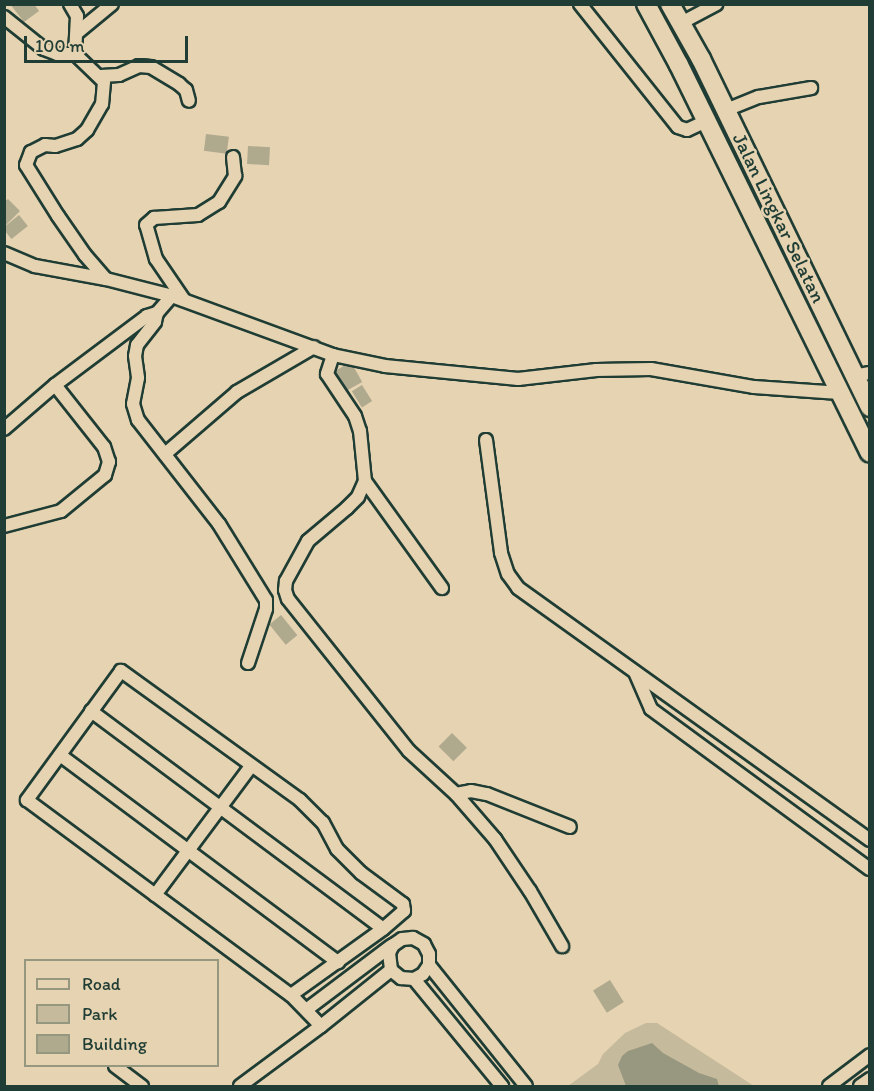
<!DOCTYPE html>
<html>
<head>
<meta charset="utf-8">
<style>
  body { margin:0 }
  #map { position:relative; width:874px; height:1091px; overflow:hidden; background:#e6d3b1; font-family:Itim,sans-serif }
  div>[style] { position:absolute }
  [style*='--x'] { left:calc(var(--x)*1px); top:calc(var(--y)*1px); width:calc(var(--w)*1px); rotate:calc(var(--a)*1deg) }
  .green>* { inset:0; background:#c5ba9c }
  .water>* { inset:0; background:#989880 }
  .building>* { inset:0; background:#afa98e; transform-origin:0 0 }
  .roads { filter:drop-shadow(2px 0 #1f3d34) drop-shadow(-2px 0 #1f3d34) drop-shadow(0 2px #1f3d34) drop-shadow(0 -2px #1f3d34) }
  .minor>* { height:12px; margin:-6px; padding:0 6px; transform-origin:6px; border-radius:6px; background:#e6d3b1 }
  .highway>* { height:18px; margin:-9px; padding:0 9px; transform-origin:9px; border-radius:9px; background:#e6d3b1 }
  span { translate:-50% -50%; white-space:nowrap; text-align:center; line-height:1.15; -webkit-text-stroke:5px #e6d3b1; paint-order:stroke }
  .street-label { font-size:20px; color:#1f3d34 }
  .frame { position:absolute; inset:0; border:6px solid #1f3d34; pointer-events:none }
  .legend { position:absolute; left:24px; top:959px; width:195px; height:108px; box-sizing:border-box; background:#e6d3b1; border:2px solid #96977f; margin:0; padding:8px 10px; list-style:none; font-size:18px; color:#1f3d34 }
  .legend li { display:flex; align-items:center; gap:12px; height:30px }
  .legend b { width:30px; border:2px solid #96977f }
  .scale { position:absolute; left:24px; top:36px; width:164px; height:27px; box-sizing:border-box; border:3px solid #1f3d34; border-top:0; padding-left:8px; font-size:18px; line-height:21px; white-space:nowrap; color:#1f3d34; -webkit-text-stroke:4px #e6d3b1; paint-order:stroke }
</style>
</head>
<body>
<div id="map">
  <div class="green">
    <i style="clip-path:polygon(646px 1023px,657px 1023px,754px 1086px,568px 1086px,598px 1064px,603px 1054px,625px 1033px)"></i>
  </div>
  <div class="water">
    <i style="clip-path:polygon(652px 1043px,663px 1053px,699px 1073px,717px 1079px,719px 1086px,626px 1086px,618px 1065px,622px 1056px,628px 1051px)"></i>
  </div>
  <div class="building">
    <i style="clip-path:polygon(10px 4px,34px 4px,39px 11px,24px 22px)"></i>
    <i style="left:206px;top:134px;width:23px;height:17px;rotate:7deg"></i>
    <i style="left:248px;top:146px;width:22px;height:18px;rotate:3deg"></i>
    <i style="clip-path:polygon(8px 199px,20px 211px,4px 227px,4px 202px)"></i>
    <i style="left:19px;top:215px;width:14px;height:21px;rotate:51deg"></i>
    <i style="left:351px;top:362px;width:23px;height:21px;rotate:61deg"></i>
    <i style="left:362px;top:385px;width:19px;height:12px;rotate:58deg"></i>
    <i style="left:281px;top:615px;width:26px;height:15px;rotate:51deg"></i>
    <i style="left:452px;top:733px;width:21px;height:19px;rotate:45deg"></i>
    <i style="left:610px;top:980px;width:26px;height:20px;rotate:58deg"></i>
  </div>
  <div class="roads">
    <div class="minor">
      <i style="--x:70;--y:4;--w:14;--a:60"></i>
      <i style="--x:77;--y:16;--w:38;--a:93"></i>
      <i style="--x:580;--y:4;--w:157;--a:51.5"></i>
      <i style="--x:678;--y:127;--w:9;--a:18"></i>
      <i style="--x:687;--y:130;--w:21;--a:-25"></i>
      <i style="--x:4;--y:17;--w:51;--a:38.7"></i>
      <i style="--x:44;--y:49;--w:14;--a:21"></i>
      <i style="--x:57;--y:54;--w:18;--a:0"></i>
      <i style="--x:75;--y:54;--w:40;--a:44"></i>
      <i style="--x:104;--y:82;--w:22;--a:95"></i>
      <i style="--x:102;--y:104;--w:30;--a:120"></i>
      <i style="--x:87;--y:130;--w:13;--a:138"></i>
      <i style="--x:77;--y:139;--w:23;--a:162"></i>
      <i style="--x:55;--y:146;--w:10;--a:-174"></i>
      <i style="--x:45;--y:145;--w:16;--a:153"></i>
      <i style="--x:31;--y:152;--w:14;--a:111"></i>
      <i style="--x:26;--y:165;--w:60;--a:57.9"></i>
      <i style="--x:58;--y:216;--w:47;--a:55.3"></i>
      <i style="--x:85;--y:255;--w:32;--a:49"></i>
      <i style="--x:681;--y:23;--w:40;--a:-28"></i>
      <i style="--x:78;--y:32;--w:44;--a:-39.5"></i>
      <i style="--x:101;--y:76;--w:18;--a:-3"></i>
      <i style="--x:119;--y:75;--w:22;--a:-24"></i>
      <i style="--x:139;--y:66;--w:12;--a:5"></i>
      <i style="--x:151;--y:67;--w:33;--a:31"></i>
      <i style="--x:179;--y:84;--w:9;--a:41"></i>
      <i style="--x:186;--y:90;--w:11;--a:75"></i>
      <i style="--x:726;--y:110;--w:35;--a:-22"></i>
      <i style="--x:759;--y:97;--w:53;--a:-9.8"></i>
      <i style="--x:4;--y:253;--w:34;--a:23"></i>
      <i style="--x:35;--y:266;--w:72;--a:10.4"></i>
      <i style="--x:106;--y:279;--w:68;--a:14.4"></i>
      <i style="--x:172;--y:296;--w:171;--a:20.1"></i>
      <i style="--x:333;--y:355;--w:53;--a:11.9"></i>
      <i style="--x:385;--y:366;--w:134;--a:5.6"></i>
      <i style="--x:518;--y:379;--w:79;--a:-6.6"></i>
      <i style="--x:596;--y:370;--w:55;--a:-1"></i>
      <i style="--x:651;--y:369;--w:105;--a:9.9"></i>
      <i style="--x:754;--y:387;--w:85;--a:4"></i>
      <i style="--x:184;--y:300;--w:50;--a:-124.3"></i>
      <i style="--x:156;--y:259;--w:35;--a:-106"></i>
      <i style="--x:146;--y:225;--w:11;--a:-41"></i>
      <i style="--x:154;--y:218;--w:44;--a:-3.9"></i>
      <i style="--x:198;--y:215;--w:25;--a:-32"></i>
      <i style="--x:219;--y:202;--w:31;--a:-58"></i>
      <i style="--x:235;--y:176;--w:19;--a:-96"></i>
      <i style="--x:157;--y:313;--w:9;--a:103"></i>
      <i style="--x:155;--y:322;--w:29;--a:128"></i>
      <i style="--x:137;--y:345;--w:11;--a:100"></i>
      <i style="--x:135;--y:356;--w:22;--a:82"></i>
      <i style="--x:138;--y:378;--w:26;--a:101"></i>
      <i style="--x:133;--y:404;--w:17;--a:73"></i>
      <i style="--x:138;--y:420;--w:132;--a:52.1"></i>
      <i style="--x:219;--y:524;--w:89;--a:58.3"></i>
      <i style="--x:266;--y:600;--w:9;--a:90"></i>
      <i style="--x:266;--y:609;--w:57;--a:108.4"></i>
      <i style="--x:333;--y:355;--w:20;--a:108"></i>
      <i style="--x:327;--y:374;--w:50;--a:56.3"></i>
      <i style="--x:355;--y:416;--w:16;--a:72"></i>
      <i style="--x:360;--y:431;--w:50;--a:84.3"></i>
      <i style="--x:365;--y:481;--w:17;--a:114"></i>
      <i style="--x:358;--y:497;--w:16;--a:135"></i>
      <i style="--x:347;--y:508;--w:51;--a:139.8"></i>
      <i style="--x:308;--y:541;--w:46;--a:118.8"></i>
      <i style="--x:286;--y:581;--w:9;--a:96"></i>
      <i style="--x:285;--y:590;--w:9;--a:72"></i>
      <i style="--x:288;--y:599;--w:194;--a:51.5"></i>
      <i style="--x:409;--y:751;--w:64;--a:42.5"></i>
      <i style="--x:456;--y:794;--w:60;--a:49.1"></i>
      <i style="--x:495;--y:839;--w:63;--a:56.1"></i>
      <i style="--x:530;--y:891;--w:64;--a:59.8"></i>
      <i style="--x:854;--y:376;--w:16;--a:-11"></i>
      <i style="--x:4;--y:429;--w:67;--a:-40.8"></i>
      <i style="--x:486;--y:440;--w:114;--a:82.4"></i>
      <i style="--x:501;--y:553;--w:22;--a:72"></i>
      <i style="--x:508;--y:574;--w:17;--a:54"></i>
      <i style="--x:518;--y:588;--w:433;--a:35.6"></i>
      <i style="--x:165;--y:454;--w:95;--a:-40.7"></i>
      <i style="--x:237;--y:392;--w:89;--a:-30.3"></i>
      <i style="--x:365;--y:481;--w:132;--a:54.3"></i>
      <i style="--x:4;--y:526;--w:59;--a:-14.7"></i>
      <i style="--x:61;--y:511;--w:57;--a:-39.3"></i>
      <i style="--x:105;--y:475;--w:14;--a:-73"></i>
      <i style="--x:109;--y:462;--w:16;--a:-108"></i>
      <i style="--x:104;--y:447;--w:79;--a:-128.3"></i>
      <i style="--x:55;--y:385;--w:115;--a:-36.9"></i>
      <i style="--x:147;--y:316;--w:10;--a:-17"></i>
      <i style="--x:157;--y:313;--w:23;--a:-49"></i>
      <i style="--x:635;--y:672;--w:40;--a:66.6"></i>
      <i style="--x:651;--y:709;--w:271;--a:36.2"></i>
      <i style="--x:91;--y:711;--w:364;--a:36.7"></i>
      <i style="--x:60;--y:755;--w:347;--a:36.7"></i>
      <i style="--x:456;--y:794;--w:15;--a:-11"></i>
      <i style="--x:471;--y:791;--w:16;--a:11"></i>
      <i style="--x:487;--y:794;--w:89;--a:21.7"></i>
      <i style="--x:155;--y:895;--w:161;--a:-53.3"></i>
      <i style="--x:429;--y:965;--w:155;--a:51.3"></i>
      <i style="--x:414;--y:979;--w:10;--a:-29"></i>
      <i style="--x:423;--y:974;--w:11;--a:-56"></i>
      <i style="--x:429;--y:965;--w:11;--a:-90"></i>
      <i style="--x:429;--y:954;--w:11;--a:-117"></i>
      <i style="--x:424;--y:944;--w:13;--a:-151"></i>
      <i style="--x:413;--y:938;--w:11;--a:175"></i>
      <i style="--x:402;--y:939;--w:11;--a:146"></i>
      <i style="--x:393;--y:945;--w:9;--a:117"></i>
      <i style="--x:389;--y:953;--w:17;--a:83"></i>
      <i style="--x:391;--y:970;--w:13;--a:39"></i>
      <i style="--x:401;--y:978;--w:13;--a:4"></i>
      <i style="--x:414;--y:979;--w:139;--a:50.6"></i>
      <i style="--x:291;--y:995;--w:113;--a:-35.7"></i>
      <i style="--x:383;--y:929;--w:28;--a:-41"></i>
      <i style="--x:404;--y:911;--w:7;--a:-98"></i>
      <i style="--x:403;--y:904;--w:52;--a:-143.6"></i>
      <i style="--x:361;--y:873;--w:34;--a:-135"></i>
      <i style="--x:337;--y:849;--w:30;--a:-118"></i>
      <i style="--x:323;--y:823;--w:33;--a:-135"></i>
      <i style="--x:300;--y:800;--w:221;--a:-144.2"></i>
      <i style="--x:121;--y:671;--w:160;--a:126.1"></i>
      <i style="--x:27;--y:800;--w:328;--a:36.5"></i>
      <i style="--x:291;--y:995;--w:43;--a:45.9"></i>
      <i style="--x:321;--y:1026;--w:90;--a:-38.7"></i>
      <i style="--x:306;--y:1010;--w:106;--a:-37"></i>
      <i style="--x:115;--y:1066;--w:34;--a:37"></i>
      <i style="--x:240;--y:1086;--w:101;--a:-36.5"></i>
      <i style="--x:829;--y:1086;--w:51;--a:-37.1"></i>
      <i style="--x:860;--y:1086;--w:12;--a:-35"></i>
    </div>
    <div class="highway">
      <i style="--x:646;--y:4;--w:69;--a:61.6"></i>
      <i style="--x:679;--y:65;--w:432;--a:63.8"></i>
      <i style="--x:670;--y:4;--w:63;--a:60.6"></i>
      <i style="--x:701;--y:59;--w:387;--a:64.1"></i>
    </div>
  </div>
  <div class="street-label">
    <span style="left:779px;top:218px;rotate:64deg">Jalan Lingkar Selatan</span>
  </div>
  <div class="frame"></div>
  <ul class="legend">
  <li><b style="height:8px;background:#e6d3b1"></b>Road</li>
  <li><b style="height:16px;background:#c5ba9c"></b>Park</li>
  <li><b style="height:16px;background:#afa98e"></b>Building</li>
  </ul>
  <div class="scale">100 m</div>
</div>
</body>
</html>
